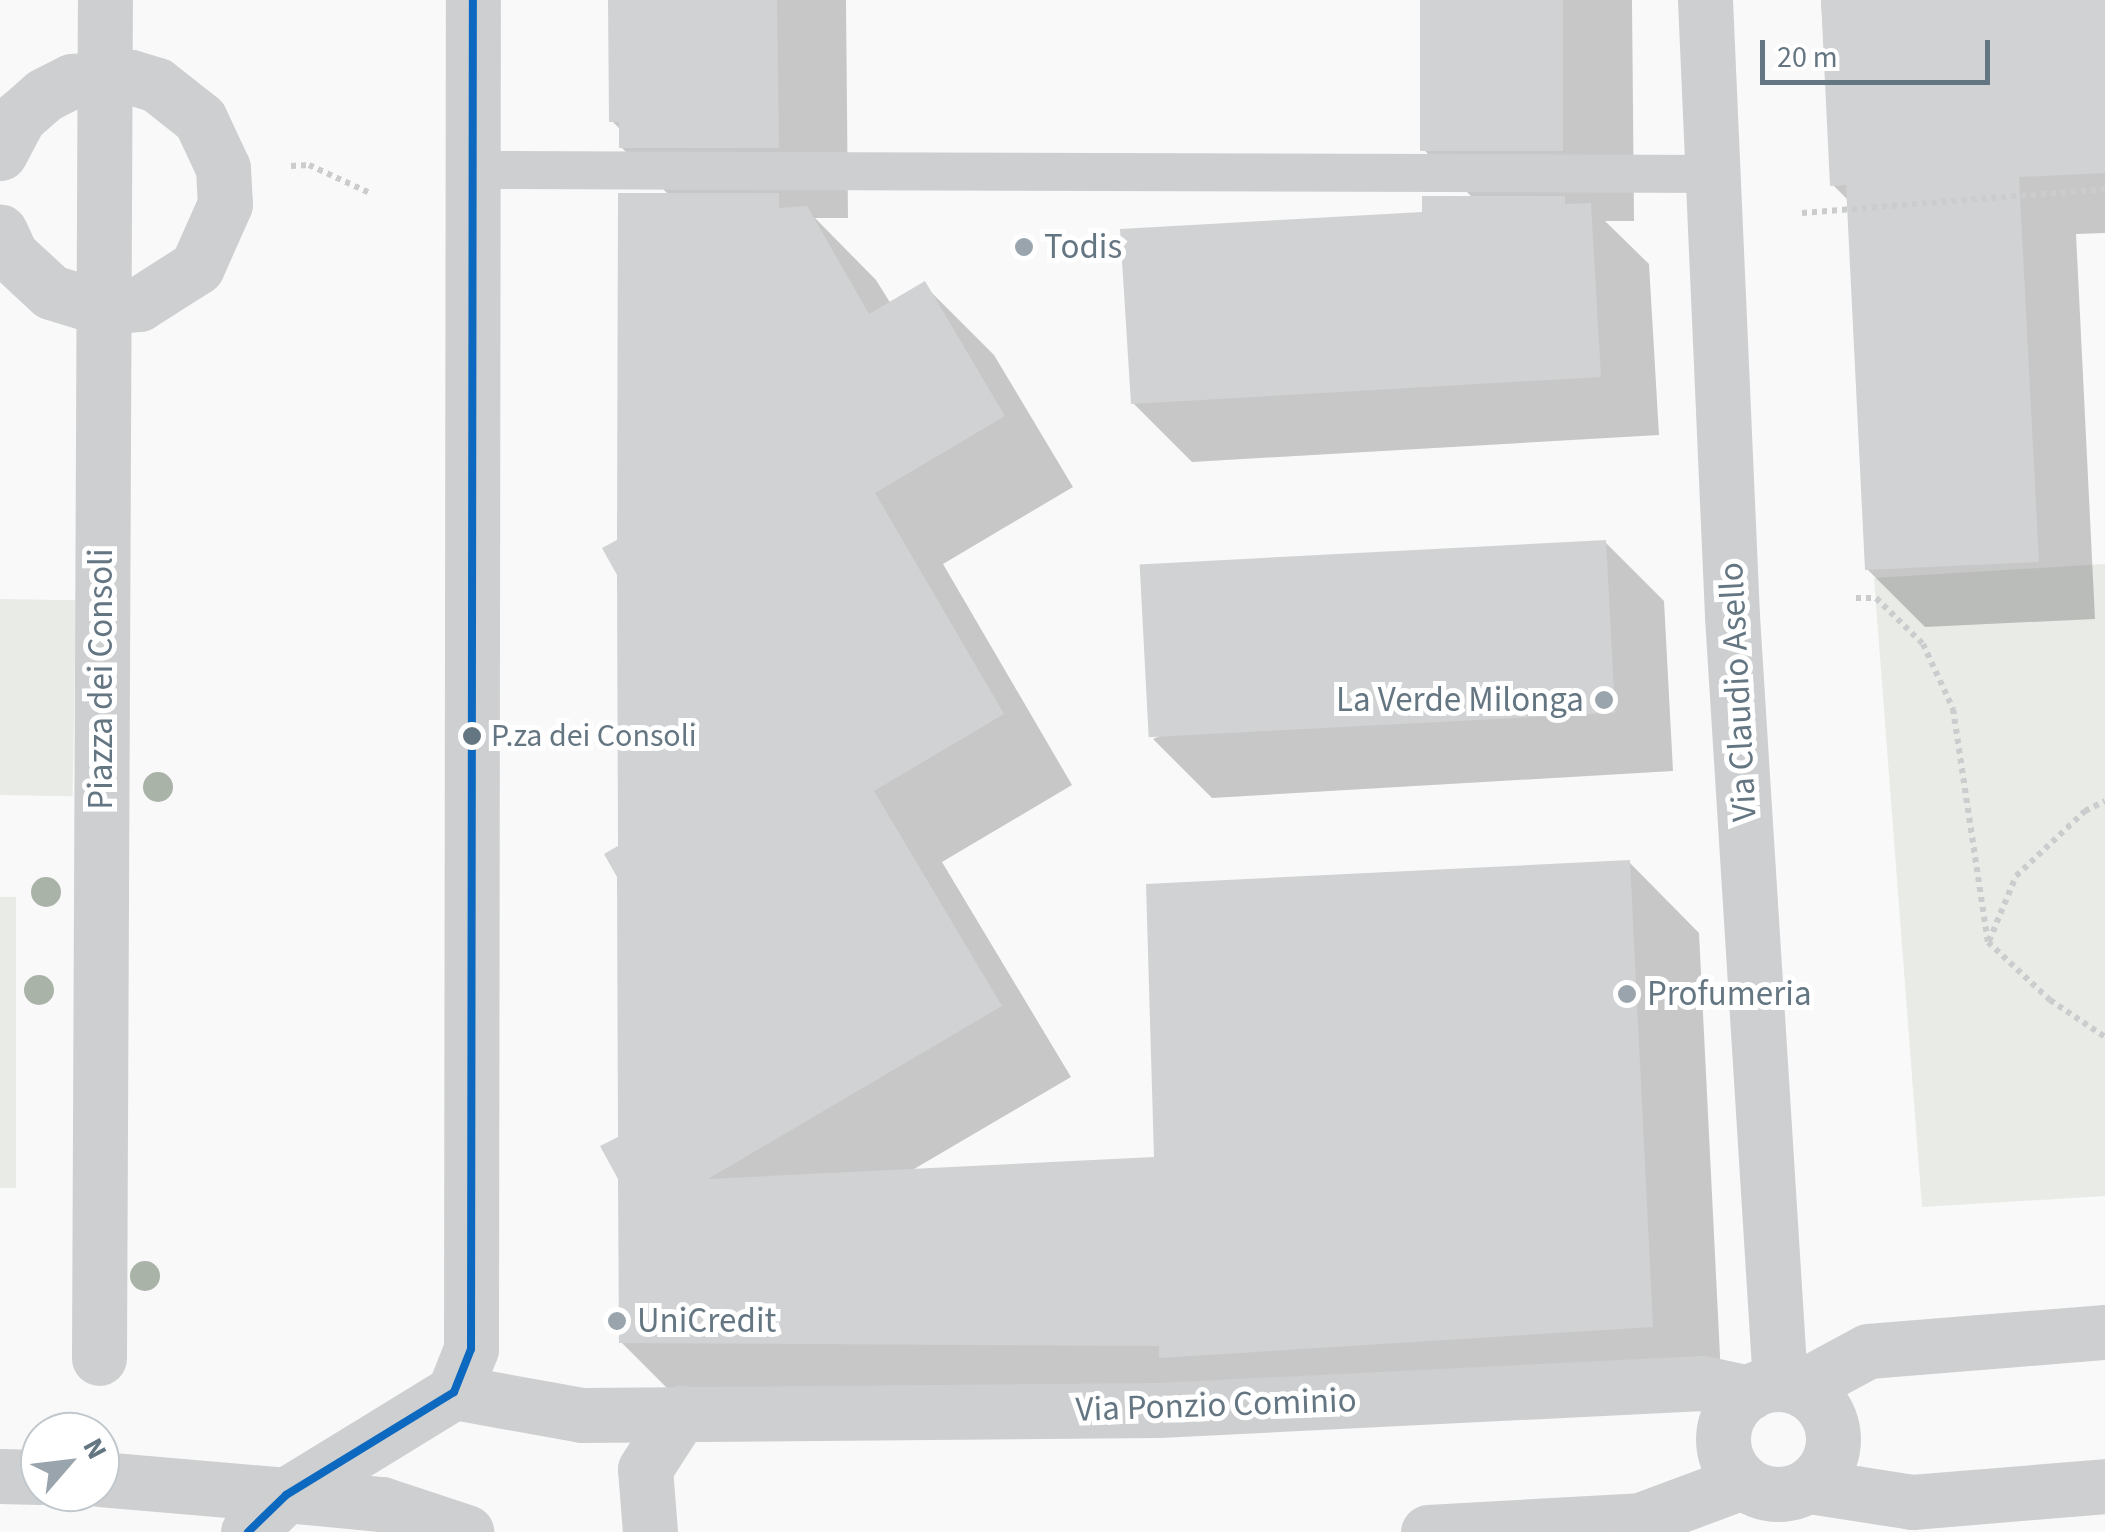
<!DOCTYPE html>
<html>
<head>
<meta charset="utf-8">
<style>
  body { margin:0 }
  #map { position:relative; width:2105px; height:1532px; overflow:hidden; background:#f9f9f9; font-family:"Source Sans 3",sans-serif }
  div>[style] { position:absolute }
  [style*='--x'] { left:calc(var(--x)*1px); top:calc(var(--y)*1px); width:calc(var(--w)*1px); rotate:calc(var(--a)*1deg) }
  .green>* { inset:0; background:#e8ebe6; transform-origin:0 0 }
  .shadow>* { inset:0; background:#0003 }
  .building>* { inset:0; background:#d0d2d3; transform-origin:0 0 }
  .path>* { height:6px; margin-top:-3px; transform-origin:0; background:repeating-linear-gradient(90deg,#cbcccd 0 5px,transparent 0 10px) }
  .service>* { height:38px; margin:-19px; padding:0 19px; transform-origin:19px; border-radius:19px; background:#cecfd0 }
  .pedestrian>* { height:55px; margin:-27.5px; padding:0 27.5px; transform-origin:27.5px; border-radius:27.5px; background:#cecfd0 }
  .minor>* { height:55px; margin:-27.5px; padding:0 27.5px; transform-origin:27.5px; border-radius:27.5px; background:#cecfd0 }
  .minor>.ring { margin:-27.5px; padding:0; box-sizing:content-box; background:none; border:55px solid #cecfd0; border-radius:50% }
  .tertiary>* { height:55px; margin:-27.5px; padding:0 27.5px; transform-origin:27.5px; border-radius:27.5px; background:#cecfd0 }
  .bus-1>* { height:8px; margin:-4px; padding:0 4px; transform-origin:4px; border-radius:4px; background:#0c69bf }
  .trees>* { width:30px; height:30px; margin:-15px; border-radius:50%; background:#a9b3a7 }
  .dots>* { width:28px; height:28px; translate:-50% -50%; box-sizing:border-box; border:5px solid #fff; border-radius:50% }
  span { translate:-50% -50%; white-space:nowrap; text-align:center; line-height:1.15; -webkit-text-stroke:10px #fff; paint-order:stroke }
  .bus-label { font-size:32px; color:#657683 }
  .left { translate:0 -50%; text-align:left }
  .poi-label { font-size:35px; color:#657683 }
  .right { translate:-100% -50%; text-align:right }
  .street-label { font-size:35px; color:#657683 }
  .north { position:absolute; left:20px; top:1412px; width:100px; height:100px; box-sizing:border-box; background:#fff; border:2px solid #c1c8cd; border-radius:50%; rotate:62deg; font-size:28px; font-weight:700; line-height:40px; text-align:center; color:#657683 }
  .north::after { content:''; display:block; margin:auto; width:35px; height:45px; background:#99a4ac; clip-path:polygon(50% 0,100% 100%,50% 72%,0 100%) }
  .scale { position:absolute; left:1760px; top:40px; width:230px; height:45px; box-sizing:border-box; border:5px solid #657683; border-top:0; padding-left:12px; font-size:30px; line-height:35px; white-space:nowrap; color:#657683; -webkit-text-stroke:8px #fff; paint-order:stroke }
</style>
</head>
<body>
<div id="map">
  <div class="green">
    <i style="clip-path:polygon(2105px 564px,2105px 1196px,1922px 1207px,1874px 578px)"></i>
    <i style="left:0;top:599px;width:76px;height:196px;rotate:1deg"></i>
    <i style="left:0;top:897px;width:16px;height:291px"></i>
  </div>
  <div class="shadow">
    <i style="clip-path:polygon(611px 0,846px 0,848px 218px,815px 218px,876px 280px,891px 304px,924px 285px,994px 355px,1073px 487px,943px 564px,1072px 785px,942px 862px,1071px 1077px,909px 1172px,1156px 1160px,1629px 862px,1699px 933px,1722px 1396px,691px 1412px,621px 1342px,619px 541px,670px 196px,621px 147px,621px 130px,612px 121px)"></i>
    <i style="clip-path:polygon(1423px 0,1632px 0,1634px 221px,1605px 221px,1649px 264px,1659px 435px,1192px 462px,1133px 403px,1424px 215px,1473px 198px,1424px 150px)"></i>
    <i style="clip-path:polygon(1821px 0,2105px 0,2105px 233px,2076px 234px,2095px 619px,1925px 627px,1867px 569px,1849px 201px,1833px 185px)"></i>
    <i style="clip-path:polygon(1605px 542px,1664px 601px,1673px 771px,1212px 798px,1153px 739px)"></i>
  </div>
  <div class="building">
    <i style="clip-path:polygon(608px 0,777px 0,779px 148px,619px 148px,619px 122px,609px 122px)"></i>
    <i style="left:1420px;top:0;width:143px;height:151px"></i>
    <i style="clip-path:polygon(1821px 0,2105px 0,2105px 173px,2019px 177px,2039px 562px,1865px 570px,1846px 185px,1830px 186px)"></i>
    <i style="clip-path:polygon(618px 193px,779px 193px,779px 208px,807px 206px,869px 314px,925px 281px,1005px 416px,875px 493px,1004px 714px,874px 791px,1002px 1006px,708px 1179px,1154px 1157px,1146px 884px,1630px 860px,1653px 1327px,1159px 1358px,1159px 1346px,619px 1343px,618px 1179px,600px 1146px,618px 1137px,617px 877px,604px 854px,618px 846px,617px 575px,602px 548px,617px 540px)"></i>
    <i style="clip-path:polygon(1422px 196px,1565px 196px,1565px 204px,1591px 203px,1601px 377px,1131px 404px,1120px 229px,1422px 212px)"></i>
    <i style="left:1606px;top:540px;width:173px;height:467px;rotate:87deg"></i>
  </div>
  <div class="path">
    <i style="--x:291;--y:166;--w:18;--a:-3"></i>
    <i style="--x:309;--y:165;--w:67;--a:24.7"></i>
    <i style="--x:1802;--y:213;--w:304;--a:-4.5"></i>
    <i style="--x:1856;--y:598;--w:20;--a:0"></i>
    <i style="--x:1876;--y:598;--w:66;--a:44.4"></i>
    <i style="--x:1923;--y:644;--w:72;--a:65.2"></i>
    <i style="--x:1953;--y:709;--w:236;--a:81.5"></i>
    <i style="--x:1988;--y:942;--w:85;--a:43.1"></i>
    <i style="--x:2050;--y:1000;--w:66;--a:33.9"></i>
    <i style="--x:1989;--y:941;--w:70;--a:-67.4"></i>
    <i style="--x:2016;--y:876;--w:95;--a:-43.3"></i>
    <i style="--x:2085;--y:811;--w:22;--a:-27"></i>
  </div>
  <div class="service">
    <i style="--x:474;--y:170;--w:1241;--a:0.18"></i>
  </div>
  <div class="pedestrian">
    <i style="--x:0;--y:153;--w:41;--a:-62.2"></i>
    <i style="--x:19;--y:117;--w:33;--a:-41"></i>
    <i style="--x:44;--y:95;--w:31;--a:-27"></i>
    <i style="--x:72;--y:81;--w:59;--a:-3.9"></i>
    <i style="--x:131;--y:77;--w:27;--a:17"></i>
    <i style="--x:157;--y:85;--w:55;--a:38.3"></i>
    <i style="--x:200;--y:119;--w:54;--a:64.9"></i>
    <i style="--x:223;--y:168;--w:36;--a:87"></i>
    <i style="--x:225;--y:204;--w:69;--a:114"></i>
    <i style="--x:197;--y:267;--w:69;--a:147.5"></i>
    <i style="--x:139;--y:304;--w:36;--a:174"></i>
    <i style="--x:103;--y:308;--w:54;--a:-162.9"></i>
    <i style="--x:51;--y:292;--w:54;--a:-137.2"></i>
    <i style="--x:11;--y:255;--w:26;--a:-115"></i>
    <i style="--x:99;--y:1358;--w:1358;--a:-89.75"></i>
  </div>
  <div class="minor">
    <i style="--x:1705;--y:0;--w:617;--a:87.49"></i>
    <i style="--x:1732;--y:616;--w:769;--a:86.42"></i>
    <i class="ring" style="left:1723px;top:1384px;width:55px;height:55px"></i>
    <i style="--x:1801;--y:1387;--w:76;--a:-28.2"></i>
    <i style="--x:1868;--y:1351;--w:238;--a:-4.6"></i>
    <i style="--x:454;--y:1392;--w:46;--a:-68.4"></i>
    <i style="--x:471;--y:1349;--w:1349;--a:-89.92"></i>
    <i style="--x:454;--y:1392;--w:130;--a:10.2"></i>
    <i style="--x:582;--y:1415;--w:577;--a:-0.5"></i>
    <i style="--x:1159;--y:1410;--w:544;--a:-2.85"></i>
    <i style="--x:1702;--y:1383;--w:48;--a:12"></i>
    <i style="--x:1810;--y:1486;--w:103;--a:8.9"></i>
    <i style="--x:1912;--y:1502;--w:194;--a:-4.7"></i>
    <i style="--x:286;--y:1495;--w:96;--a:5.4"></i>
    <i style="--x:382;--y:1504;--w:89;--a:18.4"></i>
    <i style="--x:248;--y:1532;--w:53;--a:-44.2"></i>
    <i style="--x:286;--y:1495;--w:197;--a:-31.5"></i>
    <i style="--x:650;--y:1532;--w:63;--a:-94.5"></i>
    <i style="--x:645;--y:1469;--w:67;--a:-57.3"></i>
    <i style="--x:1428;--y:1532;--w:212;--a:-3.2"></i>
    <i style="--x:1640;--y:1520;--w:109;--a:-20.4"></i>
  </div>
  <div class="tertiary">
    <i style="--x:0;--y:1476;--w:40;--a:1.4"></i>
    <i style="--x:100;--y:1479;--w:187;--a:4.9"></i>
  </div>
  <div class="bus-1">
    <i style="--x:248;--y:1532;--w:53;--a:-44.2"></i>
    <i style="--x:286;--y:1495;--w:197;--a:-31.5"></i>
    <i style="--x:454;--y:1392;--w:46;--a:-68.4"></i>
    <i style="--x:471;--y:1349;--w:1349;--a:-89.92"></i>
  </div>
  <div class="trees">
    <i style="left:158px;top:787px"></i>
    <i style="left:46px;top:892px"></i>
    <i style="left:39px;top:990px"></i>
    <i style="left:145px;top:1276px"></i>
  </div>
  <div class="dots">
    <i style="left:1024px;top:247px;background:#99a4ac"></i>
    <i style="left:1604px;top:700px;background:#99a4ac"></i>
    <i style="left:472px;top:736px;background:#657683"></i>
    <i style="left:1627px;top:994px;background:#99a4ac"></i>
    <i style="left:617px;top:1321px;background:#99a4ac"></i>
  </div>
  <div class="bus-label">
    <span class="left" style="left:491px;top:736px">P.za dei Consoli</span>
  </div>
  <div class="poi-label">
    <span class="left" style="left:1044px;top:247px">Todis</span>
    <span class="right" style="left:1584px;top:700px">La Verde Milonga</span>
    <span class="left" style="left:1647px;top:994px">Profumeria</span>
    <span class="left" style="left:637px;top:1321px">UniCredit</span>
  </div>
  <div class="street-label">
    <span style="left:101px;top:679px;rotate:-90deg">Piazza dei Consoli</span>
    <span style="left:1738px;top:692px;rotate:-93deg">Via Claudio Asello</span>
    <span style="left:1216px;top:1405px;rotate:-2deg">Via Ponzio Cominio</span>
  </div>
  <div class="north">N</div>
  <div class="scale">20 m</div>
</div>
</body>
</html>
